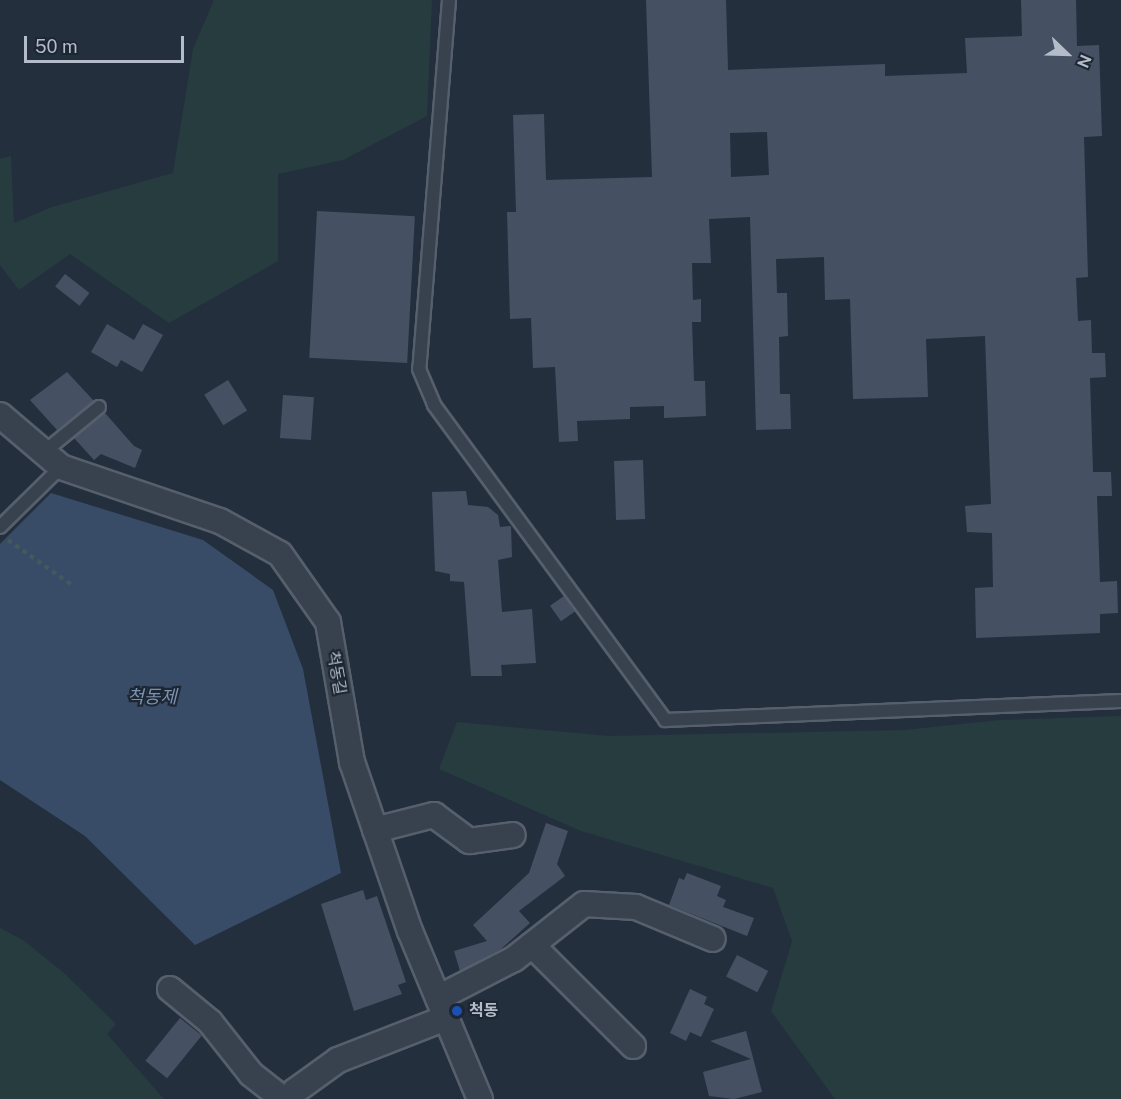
<!DOCTYPE html>
<html>
<head>
<meta charset="utf-8">
<style>
  body { margin:0 }
  #map { position:relative; width:1121px; height:1099px; overflow:hidden; background:#242f3e; font-family:"Public Sans","Noto Sans KR",sans-serif }
  div>[style] { position:absolute }
  [style*='--x'] { left:calc(var(--x)*1px); top:calc(var(--y)*1px); width:calc(var(--w)*1px); rotate:calc(var(--a)*1deg) }
  .green>* { inset:0; background:#263c3f }
  .water>* { inset:0; background:#394c67 }
  .building>* { inset:0; background:#455162; transform-origin:0 0 }
  .path>* { height:4px; margin-top:-2px; transform-origin:0; background:repeating-linear-gradient(90deg,#44595c 0 4.5px,transparent 0 9px) }
  .roads { filter:drop-shadow(2px 0 #565f6c) drop-shadow(-2px 0 #565f6c) drop-shadow(0 2px #565f6c) drop-shadow(0 -2px #565f6c) }
  .service>* { height:12px; margin:-6px; padding:0 6px; transform-origin:6px; border-radius:6px; background:#38414e }
  .minor>* { height:24px; margin:-12px; padding:0 12px; transform-origin:12px; border-radius:12px; background:#38414e }
  .dots>* { width:16px; height:16px; translate:-50% -50%; box-sizing:border-box; border:3px solid #1d2633; border-radius:50% }
  span { translate:-50% -50%; white-space:nowrap; text-align:center; line-height:1.15; -webkit-text-stroke:4.5px #1d2633; paint-order:stroke }
  .street-label { font-size:16px; color:#b4bcc9 }
  .poi-label { font-size:16px; color:#b4bcc9; font-weight:700 }
  .left { translate:0 -50%; text-align:left }
  .water-label { font-size:18px; color:#7c92b1; font-style:italic }
  .north { position:absolute; left:1037px; top:24px; width:60px; height:60px; -webkit-text-stroke:4px #1d2633; paint-order:stroke; rotate:113deg; font-size:16px; font-weight:700; line-height:24px; text-align:center; color:#b4bcc9 }
  .north::after { content:''; display:block; margin:auto; width:21px; height:27px; background:#b4bcc9; clip-path:polygon(50% 0,100% 100%,50% 72%,0 100%) }
  .scale { position:absolute; left:24px; top:36px; width:160px; height:27px; box-sizing:border-box; border:3px solid #b4bcc9; border-top:0; padding-left:8px; font-size:18px; line-height:21px; white-space:nowrap; color:#b4bcc9; -webkit-text-stroke:4px #1d2633; paint-order:stroke }
</style>
</head>
<body>
<div id="map">
  <div class="green">
    <i style="clip-path:polygon(214px 0,432px 0,427px 116px,343px 160px,278px 174px,278px 261px,169px 323px,70px 254px,19px 290px,0 265px,0 159px,11px 156px,14px 223px,52px 207px,173px 173px,193px 49px)"></i>
    <i style="clip-path:polygon(1121px 716px,1121px 1099px,835px 1099px,771px 1011px,792px 941px,773px 888px,581px 831px,439px 769px,457px 722px,609px 736px,904px 730px,1000px 720px)"></i>
    <i style="clip-path:polygon(0 928px,23px 940px,64px 973px,116px 1024px,107px 1034px,164px 1099px,0 1099px)"></i>
  </div>
  <div class="water">
    <i style="clip-path:polygon(51px 493px,203px 540px,273px 590px,303px 669px,341px 873px,195px 945px,85px 836px,0 780px,0 544px)"></i>
  </div>
  <div class="building">
    <i style="clip-path:polygon(evenodd,646px 0,726px 0,728px 70px,885px 64px,885px 76px,967px 73px,965px 38px,1022px 36px,1021px 0,1076px 0,1077px 46px,1099px 45px,1102px 136px,1084px 137px,1088px 277px,1076px 278px,1078px 321px,1091px 320px,1092px 353px,1105px 353px,1106px 377px,1090px 378px,1093px 472px,1111px 472px,1112px 496px,1097px 496px,1100px 582px,1117px 581px,1118px 613px,1100px 614px,1100px 633px,976px 638px,975px 588px,993px 587px,992px 533px,967px 532px,965px 506px,991px 504px,985px 336px,926px 339px,928px 397px,853px 399px,850px 299px,825px 300px,824px 257px,776px 259px,777px 293px,787px 293px,788px 336px,779px 337px,780px 394px,790px 394px,791px 429px,756px 430px,750px 217px,709px 219px,711px 263px,692px 263px,693px 300px,701px 299px,701px 322px,692px 322px,694px 381px,705px 381px,706px 416px,664px 418px,664px 406px,630px 407px,630px 419px,577px 421px,578px 441px,559px 442px,555px 367px,533px 368px,531px 318px,510px 319px,507px 212px,516px 212px,513px 115px,544px 114px,546px 180px,652px 177px,646px 0,767px 132px,769px 175px,731px 177px,730px 133px,767px 132px)"></i>
    <i style="left:317px;top:211px;width:98px;height:147px;rotate:3deg"></i>
    <i style="left:65px;top:274px;width:31px;height:16px;rotate:38deg"></i>
    <i style="clip-path:polygon(107px 324px,134px 340px,143px 324px,163px 335px,142px 372px,121px 360px,117px 367px,91px 352px)"></i>
    <i style="clip-path:polygon(67px 372px,94px 401px,57px 430px,30px 400px)"></i>
    <i style="left:228px;top:380px;width:36px;height:28px;rotate:58deg"></i>
    <i style="left:283px;top:395px;width:31px;height:43px;rotate:4deg"></i>
    <i style="clip-path:polygon(105px 413px,134px 446px,142px 450px,135px 468px,101px 454px,94px 460px,74px 438px)"></i>
    <i style="left:643px;top:460px;width:59px;height:29px;rotate:88deg"></i>
    <i style="clip-path:polygon(466px 491px,468px 505px,488px 507px,498px 515px,500px 527px,511px 526px,512px 557px,498px 560px,502px 612px,532px 609px,536px 663px,501px 665px,502px 676px,471px 676px,464px 582px,450px 581px,450px 574px,435px 571px,432px 492px)"></i>
    <i style="left:564px;top:596px;width:19px;height:17px;rotate:55deg"></i>
    <i style="clip-path:polygon(546px 823px,568px 831px,557px 864px,565px 876px,519px 911px,530px 923px,501px 949px,460px 971px,454px 951px,487px 941px,473px 925px,529px 873px)"></i>
    <i style="clip-path:polygon(687px 873px,721px 886px,717px 896px,726px 900px,723px 907px,754px 918px,747px 936px,669px 905px,679px 878px,684px 880px)"></i>
    <i style="clip-path:polygon(363px 890px,366px 900px,377px 896px,406px 982px,398px 985px,402px 994px,354px 1011px,321px 904px)"></i>
    <i style="left:737px;top:955px;width:35px;height:24px;rotate:27deg"></i>
    <i style="clip-path:polygon(690px 989px,707px 997px,704px 1004px,714px 1009px,701px 1037px,690px 1032px,686px 1041px,670px 1033px)"></i>
    <i style="left:180px;top:1018px;width:28px;height:55px;rotate:39deg"></i>
    <i style="clip-path:polygon(746px 1031px,762px 1092px,734px 1099px,709px 1096px,703px 1072px,751px 1059px,710px 1041px)"></i>
  </div>
  <div class="path">
    <i style="--x:8;--y:540;--w:78;--a:35.1"></i>
  </div>
  <div class="roads">
    <div class="service">
      <i style="--x:449;--y:0;--w:370;--a:94.6"></i>
      <i style="--x:419;--y:369;--w:39;--a:67"></i>
      <i style="--x:434;--y:405;--w:391;--a:53.7"></i>
      <i style="--x:665;--y:720;--w:456;--a:-2.4"></i>
      <i style="--x:44;--y:452;--w:71;--a:-39.3"></i>
      <i style="--x:0;--y:527;--w:86;--a:-44.5"></i>
    </div>
    <div class="minor">
      <i style="--x:0;--y:415;--w:80;--a:40.4"></i>
      <i style="--x:61;--y:467;--w:168;--a:18.8"></i>
      <i style="--x:220;--y:521;--w:68;--a:28.8"></i>
      <i style="--x:280;--y:554;--w:83;--a:54.8"></i>
      <i style="--x:328;--y:622;--w:142;--a:80.3"></i>
      <i style="--x:352;--y:762;--w:179;--a:71.1"></i>
      <i style="--x:410;--y:931;--w:182;--a:67.4"></i>
      <i style="--x:375;--y:830;--w:61;--a:-14.3"></i>
      <i style="--x:434;--y:815;--w:44;--a:36.6"></i>
      <i style="--x:469;--y:841;--w:44;--a:-7.8"></i>
      <i style="--x:532;--y:945;--w:143;--a:45"></i>
      <i style="--x:170;--y:989;--w:52;--a:39.5"></i>
      <i style="--x:210;--y:1022;--w:66;--a:51.7"></i>
      <i style="--x:251;--y:1074;--w:41;--a:38"></i>
      <i style="--x:438;--y:998;--w:85;--a:-27.2"></i>
      <i style="--x:514;--y:959;--w:89;--a:-38.2"></i>
      <i style="--x:584;--y:904;--w:52;--a:3.3"></i>
      <i style="--x:636;--y:907;--w:83;--a:22.6"></i>
      <i style="--x:291;--y:1099;--w:9;--a:-63"></i>
      <i style="--x:295;--y:1091;--w:53;--a:-35.8"></i>
      <i style="--x:338;--y:1060;--w:116;--a:-21.3"></i>
    </div>
  </div>
  <div class="dots">
    <i style="left:457px;top:1011px;background:#1a4fb4"></i>
  </div>
  <div class="street-label">
    <span style="left:336px;top:673px;rotate:80deg">척동길</span>
  </div>
  <div class="poi-label">
    <span class="left" style="left:469px;top:1011px">척동</span>
  </div>
  <div class="water-label">
    <span style="left:152px;top:697px">척동제</span>
  </div>
  <div class="north">N</div>
  <div class="scale">50 m</div>
</div>
</body>
</html>
